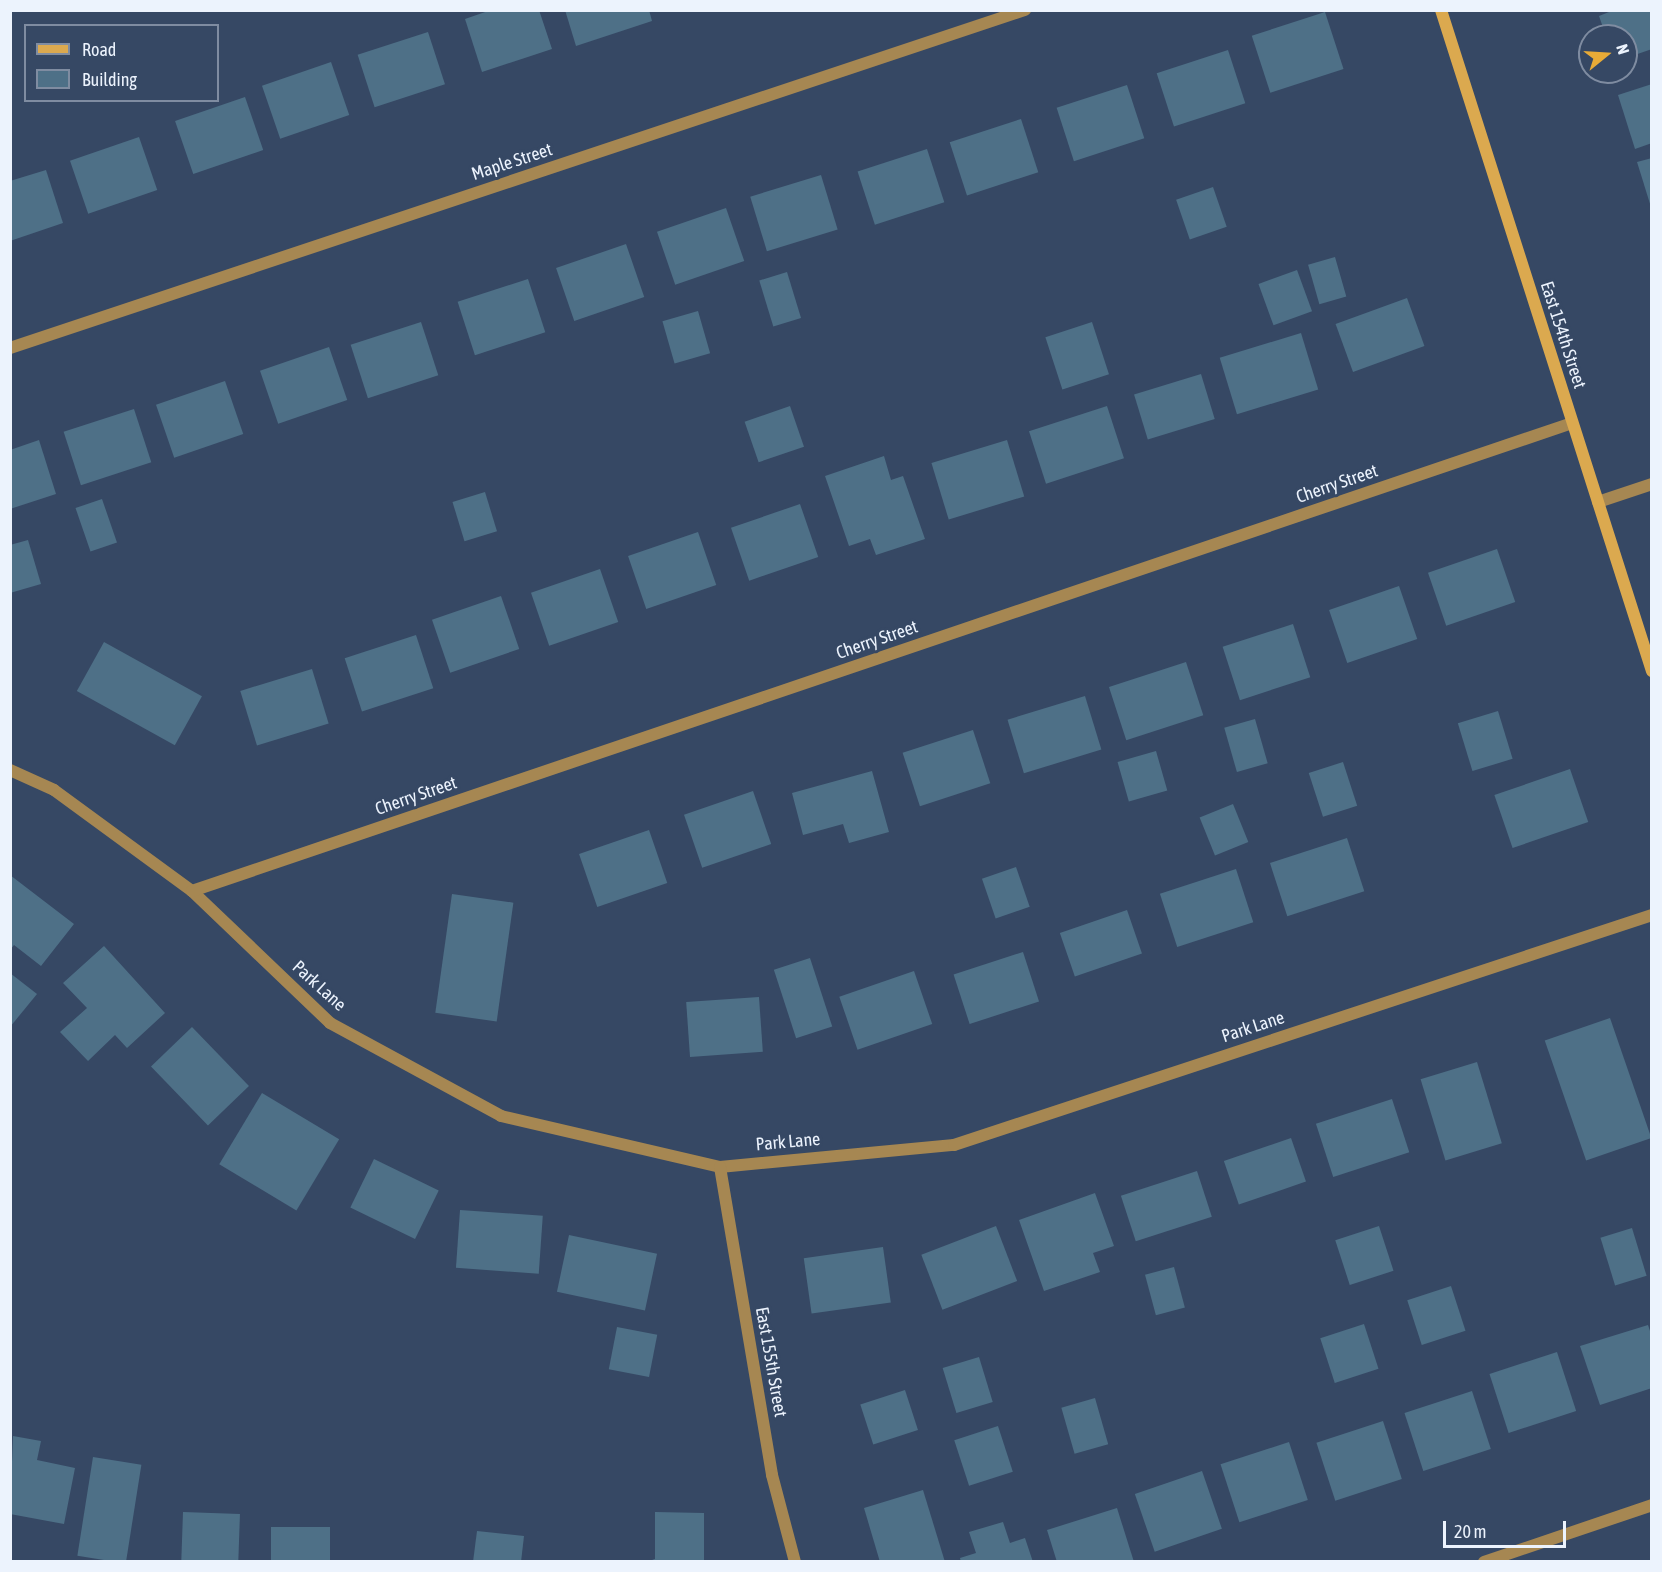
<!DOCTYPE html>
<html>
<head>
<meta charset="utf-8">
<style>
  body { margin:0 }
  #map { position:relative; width:1662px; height:1572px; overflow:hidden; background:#364864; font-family:"Asap Condensed",sans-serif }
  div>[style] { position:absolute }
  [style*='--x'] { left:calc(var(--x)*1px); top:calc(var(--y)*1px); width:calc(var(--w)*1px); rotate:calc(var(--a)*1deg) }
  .building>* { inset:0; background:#4e7087; transform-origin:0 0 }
  .street>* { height:12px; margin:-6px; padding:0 6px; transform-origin:6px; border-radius:6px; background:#a68752 }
  .secondary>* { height:12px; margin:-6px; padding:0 6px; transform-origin:6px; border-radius:6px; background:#dba94f }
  span { translate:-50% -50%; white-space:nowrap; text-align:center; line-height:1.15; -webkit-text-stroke:6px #364864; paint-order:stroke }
  .street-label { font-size:18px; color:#ecf3fd }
  .frame { position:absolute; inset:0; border:12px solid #ecf3fd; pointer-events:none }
  .legend { position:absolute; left:24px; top:24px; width:195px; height:78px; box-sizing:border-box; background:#364864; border:2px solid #7f8ca1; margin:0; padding:8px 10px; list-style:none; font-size:18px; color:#ecf3fd }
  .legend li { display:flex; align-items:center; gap:12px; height:30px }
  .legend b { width:30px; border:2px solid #7f8ca1 }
  .north { position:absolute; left:1578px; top:24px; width:60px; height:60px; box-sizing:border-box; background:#364864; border:2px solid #7f8ca1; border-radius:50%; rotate:72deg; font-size:16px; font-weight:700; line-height:24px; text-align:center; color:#ecf3fd }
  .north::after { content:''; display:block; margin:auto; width:21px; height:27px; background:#e8ab37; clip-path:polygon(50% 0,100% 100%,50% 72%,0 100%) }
  .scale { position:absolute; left:1443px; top:1521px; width:123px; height:27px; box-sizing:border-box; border:3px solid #ecf3fd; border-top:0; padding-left:8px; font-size:18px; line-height:21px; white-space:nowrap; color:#ecf3fd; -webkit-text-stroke:4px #364864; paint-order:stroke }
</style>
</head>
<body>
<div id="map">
  <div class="building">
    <i style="clip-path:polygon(491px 10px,539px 10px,552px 49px,482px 72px,465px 19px)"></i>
    <i style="clip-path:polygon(565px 10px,649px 10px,652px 21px,576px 46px)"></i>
    <i style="clip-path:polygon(1614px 10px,1652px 10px,1652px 49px,1626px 58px,1626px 36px,1606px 36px,1599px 16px)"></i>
    <i style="left:1325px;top:12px;width:60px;height:77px;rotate:72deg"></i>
    <i style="left:428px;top:32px;width:55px;height:74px;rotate:72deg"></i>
    <i style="left:1228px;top:50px;width:56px;height:75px;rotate:72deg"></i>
    <i style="left:331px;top:62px;width:56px;height:73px;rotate:71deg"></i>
    <i style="clip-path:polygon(1652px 84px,1652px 143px,1635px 149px,1618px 95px)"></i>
    <i style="left:1127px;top:85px;width:56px;height:74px;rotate:72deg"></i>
    <i style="left:245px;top:97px;width:56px;height:74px;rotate:71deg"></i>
    <i style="left:1021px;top:119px;width:56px;height:75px;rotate:72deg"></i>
    <i style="left:139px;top:137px;width:56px;height:73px;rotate:71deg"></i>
    <i style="left:927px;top:149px;width:56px;height:73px;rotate:72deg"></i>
    <i style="clip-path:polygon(1652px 158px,1652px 206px,1651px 207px,1637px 162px)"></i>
    <i style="clip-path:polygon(46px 170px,63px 223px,10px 241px,10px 181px)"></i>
    <i style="left:821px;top:175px;width:57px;height:74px;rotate:73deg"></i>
    <i style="left:1213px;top:187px;width:42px;height:39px;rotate:71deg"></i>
    <i style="left:726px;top:208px;width:56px;height:73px;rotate:71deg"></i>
    <i style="left:626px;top:244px;width:56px;height:74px;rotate:71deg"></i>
    <i style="left:1335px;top:257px;width:41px;height:28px;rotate:74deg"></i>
    <i style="left:1297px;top:270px;width:44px;height:41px;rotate:70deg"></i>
    <i style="left:787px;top:272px;width:48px;height:29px;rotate:73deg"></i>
    <i style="left:528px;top:279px;width:56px;height:74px;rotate:72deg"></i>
    <i style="left:1407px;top:298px;width:51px;height:76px;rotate:70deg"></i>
    <i style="left:698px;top:311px;width:44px;height:37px;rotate:74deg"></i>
    <i style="left:421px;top:322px;width:56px;height:74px;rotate:72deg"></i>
    <i style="left:1092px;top:322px;width:55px;height:49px;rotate:72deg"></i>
    <i style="left:1301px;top:333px;width:59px;height:85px;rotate:73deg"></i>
    <i style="left:329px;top:347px;width:56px;height:73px;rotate:71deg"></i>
    <i style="left:1201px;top:374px;width:47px;height:70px;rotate:73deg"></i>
    <i style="left:225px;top:381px;width:56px;height:73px;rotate:71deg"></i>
    <i style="left:790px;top:406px;width:43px;height:48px;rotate:71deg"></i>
    <i style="left:1107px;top:406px;width:55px;height:82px;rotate:72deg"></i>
    <i style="left:134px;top:409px;width:56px;height:74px;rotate:72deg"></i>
    <i style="clip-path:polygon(39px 440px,56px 494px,10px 509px,10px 450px)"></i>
    <i style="left:1007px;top:440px;width:59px;height:79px;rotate:73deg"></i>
    <i style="clip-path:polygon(884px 456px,891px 480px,903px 476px,925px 539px,876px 555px,870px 539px,849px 546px,825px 476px)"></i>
    <i style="left:485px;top:492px;width:41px;height:34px;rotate:73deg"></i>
    <i style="left:102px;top:499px;width:46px;height:28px;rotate:71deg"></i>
    <i style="left:800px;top:504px;width:56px;height:73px;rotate:71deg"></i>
    <i style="left:698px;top:532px;width:56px;height:74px;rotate:71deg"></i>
    <i style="clip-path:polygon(28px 540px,41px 584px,10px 593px,10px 545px)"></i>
    <i style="left:1497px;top:549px;width:56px;height:73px;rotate:71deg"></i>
    <i style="left:600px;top:569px;width:56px;height:73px;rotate:71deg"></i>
    <i style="left:1399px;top:586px;width:56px;height:74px;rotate:71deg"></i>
    <i style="left:501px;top:596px;width:56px;height:73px;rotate:71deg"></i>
    <i style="left:1293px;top:624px;width:56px;height:74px;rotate:72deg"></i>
    <i style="left:416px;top:635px;width:56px;height:75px;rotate:72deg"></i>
    <i style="left:104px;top:642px;width:112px;height:56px;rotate:29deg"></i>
    <i style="left:1186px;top:662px;width:56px;height:81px;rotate:72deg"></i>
    <i style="left:312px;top:669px;width:57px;height:75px;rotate:73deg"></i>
    <i style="left:1085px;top:696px;width:56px;height:81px;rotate:73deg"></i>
    <i style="left:1498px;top:711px;width:50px;height:42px;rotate:73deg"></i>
    <i style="left:1255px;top:719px;width:46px;height:32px;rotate:74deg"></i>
    <i style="left:973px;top:730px;width:56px;height:74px;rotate:72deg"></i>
    <i style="left:1156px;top:751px;width:41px;height:40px;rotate:74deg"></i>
    <i style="left:1343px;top:762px;width:46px;height:36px;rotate:72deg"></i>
    <i style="left:1570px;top:769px;width:56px;height:80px;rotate:71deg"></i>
    <i style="clip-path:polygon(872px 771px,889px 832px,849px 843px,843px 824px,803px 835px,792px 793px)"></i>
    <i style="left:753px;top:791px;width:56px;height:73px;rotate:71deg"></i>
    <i style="left:1233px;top:804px;width:41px;height:36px;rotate:68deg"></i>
    <i style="left:649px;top:830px;width:56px;height:74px;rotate:71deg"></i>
    <i style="left:1347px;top:838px;width:56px;height:81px;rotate:72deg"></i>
    <i style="left:1016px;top:867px;width:42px;height:36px;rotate:71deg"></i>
    <i style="left:1236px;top:869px;width:56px;height:80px;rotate:72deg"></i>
    <i style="clip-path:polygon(10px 875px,74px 924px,41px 966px,14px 945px,10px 950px)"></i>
    <i style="left:452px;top:894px;width:62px;height:120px;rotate:8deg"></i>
    <i style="left:1127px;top:910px;width:46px;height:71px;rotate:71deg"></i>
    <i style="clip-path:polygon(104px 946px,165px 1013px,127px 1048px,115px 1035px,88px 1061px,60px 1032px,87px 1008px,63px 983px)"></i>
    <i style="left:1023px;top:952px;width:52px;height:73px;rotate:72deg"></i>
    <i style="left:810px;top:958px;width:72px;height:38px;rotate:72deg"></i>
    <i style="left:914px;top:971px;width:56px;height:79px;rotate:71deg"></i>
    <i style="clip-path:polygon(10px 973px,37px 994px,10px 1027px)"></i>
    <i style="left:759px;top:997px;width:55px;height:73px;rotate:86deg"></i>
    <i style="left:1610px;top:1018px;width:127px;height:69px;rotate:71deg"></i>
    <i style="left:192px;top:1027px;width:82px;height:57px;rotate:46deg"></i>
    <i style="left:1477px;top:1062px;width:85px;height:59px;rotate:73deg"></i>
    <i style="left:262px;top:1093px;width:90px;height:83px;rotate:31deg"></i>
    <i style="left:1392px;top:1099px;width:56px;height:80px;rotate:72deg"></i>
    <i style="left:1291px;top:1138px;width:46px;height:71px;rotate:71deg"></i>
    <i style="left:374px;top:1159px;width:72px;height:54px;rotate:26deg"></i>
    <i style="left:1197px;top:1171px;width:48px;height:80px;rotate:72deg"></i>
    <i style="clip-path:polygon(1095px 1193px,1114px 1246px,1093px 1253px,1100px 1272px,1044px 1291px,1019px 1220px)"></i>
    <i style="left:460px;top:1210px;width:83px;height:58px;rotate:4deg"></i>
    <i style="left:996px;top:1226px;width:59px;height:80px;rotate:69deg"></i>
    <i style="left:1379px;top:1226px;width:47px;height:46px;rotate:72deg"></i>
    <i style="left:1632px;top:1228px;width:50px;height:33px;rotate:73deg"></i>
    <i style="left:569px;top:1235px;width:90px;height:58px;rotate:12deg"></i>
    <i style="left:883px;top:1247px;width:56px;height:80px;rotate:82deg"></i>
    <i style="left:1174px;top:1267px;width:42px;height:30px;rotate:75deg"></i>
    <i style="left:1451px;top:1286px;width:47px;height:46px;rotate:72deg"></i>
    <i style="left:1364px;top:1324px;width:47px;height:46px;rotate:72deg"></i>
    <i style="clip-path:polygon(1648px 1325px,1652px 1337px,1652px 1388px,1600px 1405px,1580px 1346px)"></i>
    <i style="left:617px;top:1327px;width:41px;height:43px;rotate:11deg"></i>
    <i style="left:1557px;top:1352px;width:62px;height:71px;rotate:72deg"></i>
    <i style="left:979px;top:1357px;width:47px;height:38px;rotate:73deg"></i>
    <i style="left:905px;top:1390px;width:42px;height:47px;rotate:72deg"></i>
    <i style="left:1472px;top:1391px;width:61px;height:71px;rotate:72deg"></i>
    <i style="left:1095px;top:1398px;width:48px;height:35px;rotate:74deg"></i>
    <i style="left:1383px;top:1421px;width:61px;height:70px;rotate:72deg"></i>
    <i style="left:998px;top:1426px;width:48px;height:46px;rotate:72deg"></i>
    <i style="clip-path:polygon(13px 1436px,41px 1441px,37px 1460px,75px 1468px,64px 1524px,10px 1514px)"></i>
    <i style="left:1289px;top:1442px;width:61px;height:72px;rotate:72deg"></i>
    <i style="left:93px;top:1457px;width:49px;height:100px;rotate:9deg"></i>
    <i style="left:1202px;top:1471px;width:61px;height:71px;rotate:71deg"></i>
    <i style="clip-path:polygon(923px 1490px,945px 1562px,880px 1562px,864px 1508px)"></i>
    <i style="clip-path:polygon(1117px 1508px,1134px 1562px,1057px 1562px,1047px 1530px)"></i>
    <i style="left:183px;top:1512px;width:57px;height:50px;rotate:2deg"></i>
    <i style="clip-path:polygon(655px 1512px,704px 1513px,704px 1562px,646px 1562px,655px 1559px)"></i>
    <i style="clip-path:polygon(1003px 1522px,1010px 1543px,1025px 1538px,1033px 1562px,961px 1562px,960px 1558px,976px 1553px,969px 1532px)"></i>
    <i style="left:271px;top:1527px;width:59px;height:35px"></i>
    <i style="clip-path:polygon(477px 1531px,524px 1536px,521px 1562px,473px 1562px)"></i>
  </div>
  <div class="street">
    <i style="--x:10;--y:348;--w:1070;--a:-18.42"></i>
    <i style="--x:1598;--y:502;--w:57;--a:-18.4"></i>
    <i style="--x:10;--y:770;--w:48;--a:24.4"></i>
    <i style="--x:54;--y:790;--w:171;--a:36.2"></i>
    <i style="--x:192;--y:891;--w:191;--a:43.7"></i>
    <i style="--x:330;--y:1023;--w:195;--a:28.5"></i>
    <i style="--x:501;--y:1116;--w:225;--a:13.1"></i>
    <i style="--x:720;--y:1167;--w:235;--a:-5.4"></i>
    <i style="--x:954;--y:1145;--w:735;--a:-18.24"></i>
    <i style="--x:192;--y:891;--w:1457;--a:-18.73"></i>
    <i style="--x:720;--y:1167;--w:312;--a:80.4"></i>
    <i style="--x:772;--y:1475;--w:90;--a:75.2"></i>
    <i style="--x:1484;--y:1562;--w:177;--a:-18.7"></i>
  </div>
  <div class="secondary">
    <i style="--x:1441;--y:10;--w:694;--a:72.3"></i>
  </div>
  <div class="street-label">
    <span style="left:512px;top:162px;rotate:-18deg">Maple Street</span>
    <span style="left:1563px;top:335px;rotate:72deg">East 154th Street</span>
    <span style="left:1337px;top:484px;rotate:-19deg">Cherry Street</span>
    <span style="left:877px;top:640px;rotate:-19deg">Cherry Street</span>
    <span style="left:416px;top:796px;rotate:-19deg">Cherry Street</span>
    <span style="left:319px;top:986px;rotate:42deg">Park Lane</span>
    <span style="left:1253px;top:1027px;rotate:-18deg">Park Lane</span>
    <span style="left:788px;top:1142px;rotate:-5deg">Park Lane</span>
    <span style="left:771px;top:1362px;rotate:80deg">East 155th Street</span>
  </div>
  <div class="frame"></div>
  <ul class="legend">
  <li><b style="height:8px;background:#dba94f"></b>Road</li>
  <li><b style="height:16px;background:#4e7087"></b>Building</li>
  </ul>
  <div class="north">N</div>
  <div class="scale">20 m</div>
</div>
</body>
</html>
